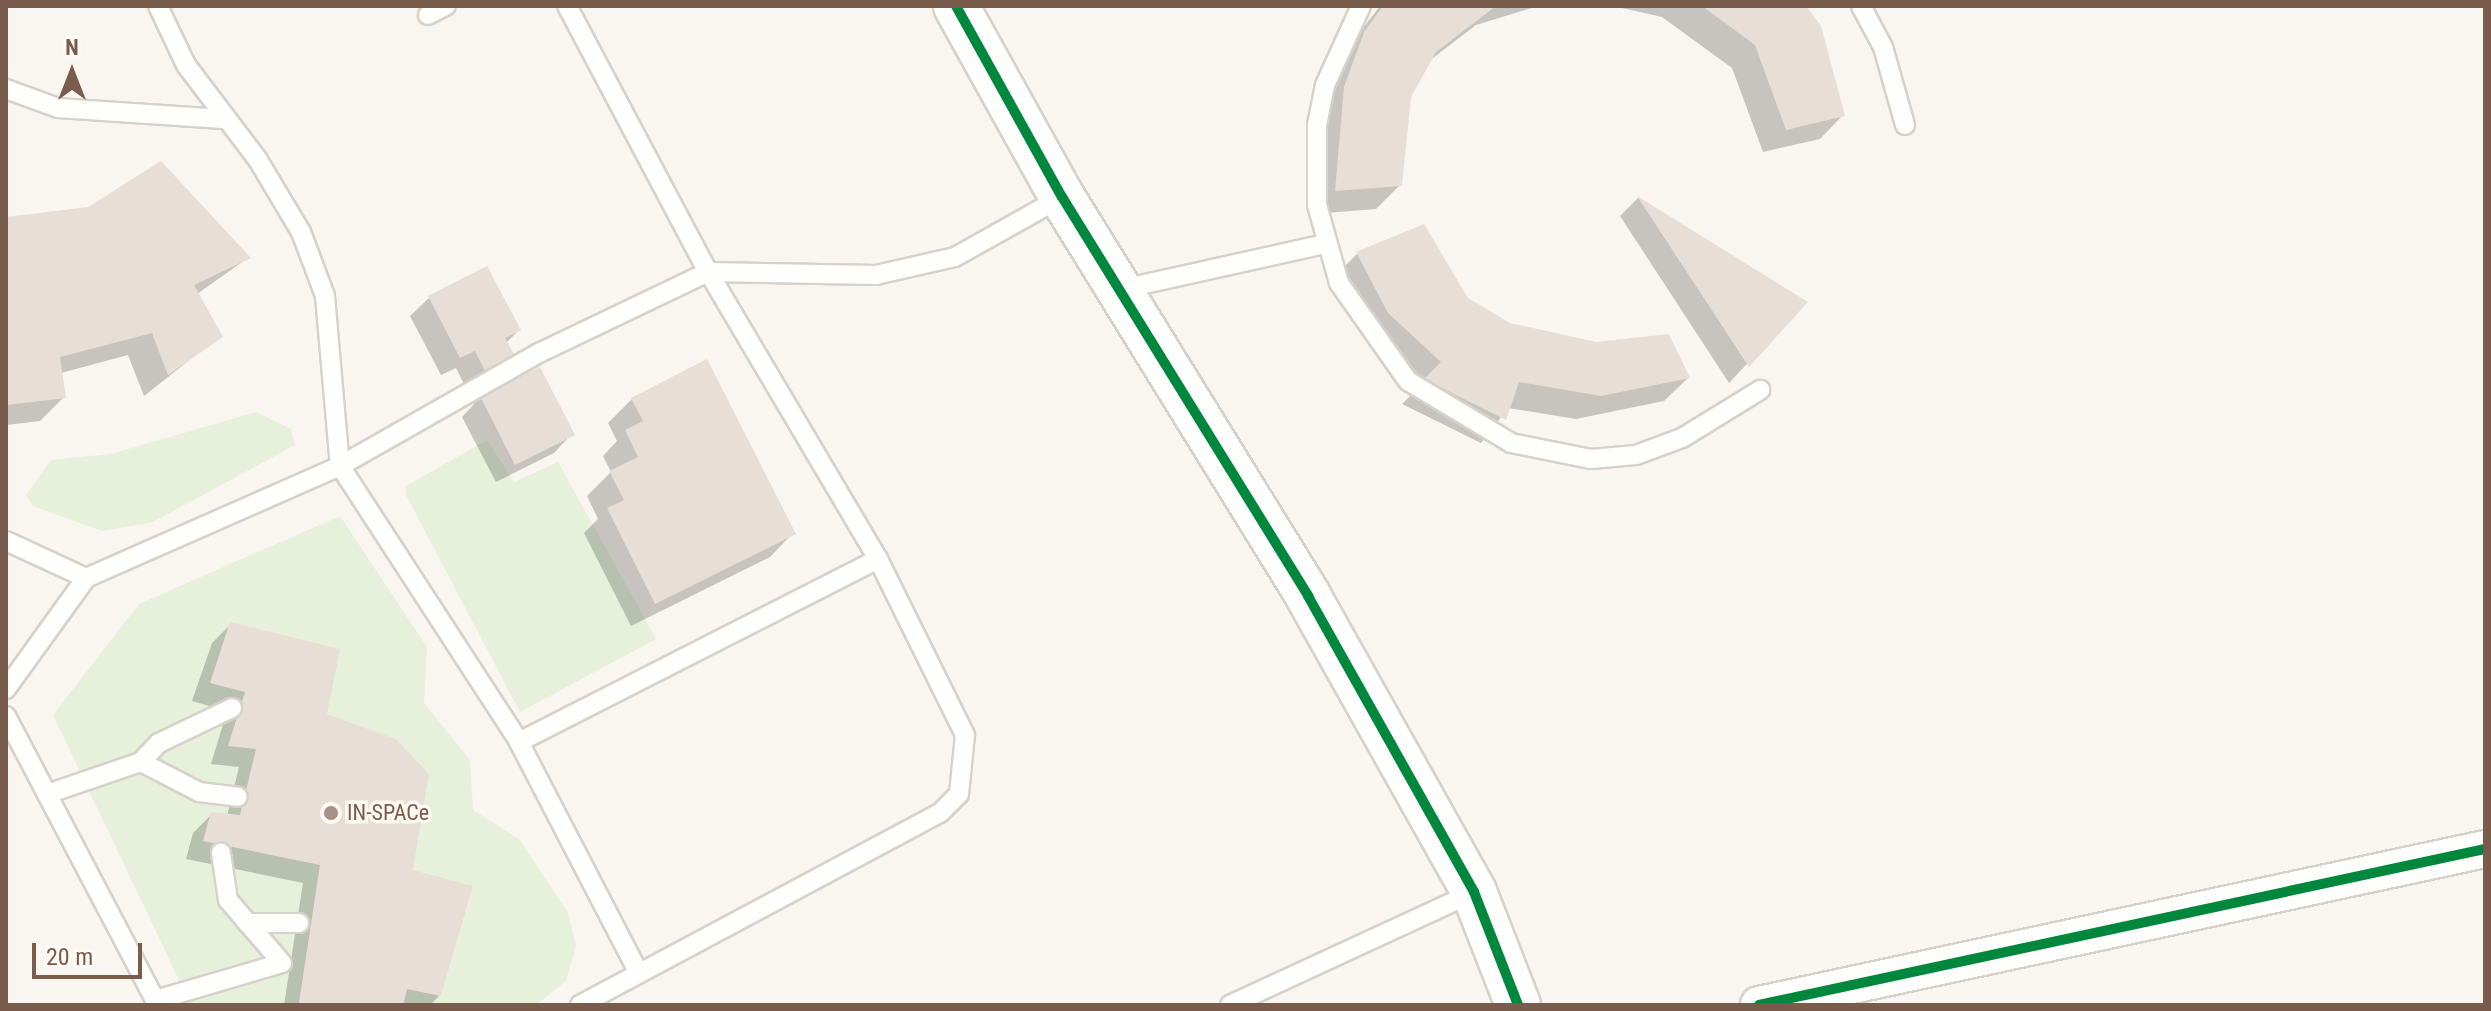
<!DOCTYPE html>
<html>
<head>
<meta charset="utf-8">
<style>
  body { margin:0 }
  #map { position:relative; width:2491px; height:1011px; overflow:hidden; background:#f9f5f0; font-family:"Roboto Condensed",sans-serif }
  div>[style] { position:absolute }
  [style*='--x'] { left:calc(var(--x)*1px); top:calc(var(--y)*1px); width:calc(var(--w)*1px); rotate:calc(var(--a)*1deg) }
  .green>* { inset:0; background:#e7f0db }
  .shadow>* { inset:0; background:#0003 }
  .building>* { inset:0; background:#e6ded7 }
  .roads { filter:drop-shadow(2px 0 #d7d1cb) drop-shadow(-2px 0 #d7d1cb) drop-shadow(0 2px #d7d1cb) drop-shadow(0 -2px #d7d1cb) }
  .lane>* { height:18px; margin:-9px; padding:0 9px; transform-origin:9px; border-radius:9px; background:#fefefd }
  .street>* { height:36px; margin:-18px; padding:0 18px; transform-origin:18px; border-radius:18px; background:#fefefd }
  .secondary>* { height:44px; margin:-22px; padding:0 22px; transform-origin:22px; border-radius:22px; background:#fefefd }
  .cycleway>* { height:10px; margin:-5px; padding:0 5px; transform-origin:5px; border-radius:5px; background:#00873e }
  .dots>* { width:22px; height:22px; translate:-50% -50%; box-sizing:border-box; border:4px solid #fffaf3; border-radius:50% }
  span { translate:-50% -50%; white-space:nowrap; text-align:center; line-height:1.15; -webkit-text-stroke:7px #fffaf3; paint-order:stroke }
  .poi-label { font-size:22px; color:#7a5c4d }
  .left { translate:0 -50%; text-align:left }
  .frame { position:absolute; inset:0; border:8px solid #7a5c4d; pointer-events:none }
  .north { position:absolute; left:32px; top:32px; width:80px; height:80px; -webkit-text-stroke:6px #fffaf3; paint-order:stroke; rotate:0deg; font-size:22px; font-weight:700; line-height:32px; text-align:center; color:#7a5c4d }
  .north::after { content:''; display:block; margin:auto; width:28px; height:36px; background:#7a5c4d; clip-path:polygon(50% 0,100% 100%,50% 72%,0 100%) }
  .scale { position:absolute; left:32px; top:943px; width:110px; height:36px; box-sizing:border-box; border:4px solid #7a5c4d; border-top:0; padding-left:10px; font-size:24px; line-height:28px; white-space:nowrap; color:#7a5c4d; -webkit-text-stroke:6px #fffaf3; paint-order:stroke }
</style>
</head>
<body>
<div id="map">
  <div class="green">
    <i style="clip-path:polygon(256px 412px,291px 429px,295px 445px,153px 522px,102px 531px,33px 506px,26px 495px,51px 460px,111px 454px)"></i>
    <i style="clip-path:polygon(487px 440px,514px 482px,558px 462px,656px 639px,520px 712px,406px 495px,406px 486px)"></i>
    <i style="clip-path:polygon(340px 516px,427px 647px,424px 703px,470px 760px,473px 810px,519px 839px,568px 913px,576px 946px,566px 981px,536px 1005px,403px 1005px,407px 989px,441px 996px,473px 887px,413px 870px,429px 774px,396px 739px,327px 714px,339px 649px,230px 622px,210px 682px,245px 692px,228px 746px,256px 749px,320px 865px,299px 1002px,310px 1005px,191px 1005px,53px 715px,139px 604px)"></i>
  </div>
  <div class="shadow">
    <i style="clip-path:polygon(1380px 6px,1538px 6px,1476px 25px,1429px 61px,1409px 97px,1400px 185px,1376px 209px,1313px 214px,1321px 112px,1340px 58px)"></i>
    <i style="clip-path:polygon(1613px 6px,1804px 6px,1843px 115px,1820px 139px,1763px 152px,1732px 68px,1662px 17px)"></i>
    <i style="clip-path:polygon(1638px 198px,1805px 302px,1729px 383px,1620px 216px)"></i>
    <i style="clip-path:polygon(6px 219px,248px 258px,197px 294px,220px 336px,144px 396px,128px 355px,61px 373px,64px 397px,40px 421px,6px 425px)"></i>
    <i style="clip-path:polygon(1423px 227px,1467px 299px,1510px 325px,1688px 378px,1664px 401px,1576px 419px,1508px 408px,1481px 443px,1402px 404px,1419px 387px,1364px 336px,1333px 278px,1357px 254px)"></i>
    <i style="clip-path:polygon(429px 298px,519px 330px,506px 343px,572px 434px,554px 453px,496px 482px,462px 417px,474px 404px,456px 368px,441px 375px,410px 316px)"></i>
    <i style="clip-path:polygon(632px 399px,793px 533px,770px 557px,631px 626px,584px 533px,598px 519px,587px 496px,611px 472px,603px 456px,617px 441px,608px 423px)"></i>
    <i style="clip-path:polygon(231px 624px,325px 715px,410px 871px,440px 995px,430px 1005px,284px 1005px,303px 883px,186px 859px,193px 833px,212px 814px,227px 816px,239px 767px,211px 764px,227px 711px,192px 701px,212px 643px)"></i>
  </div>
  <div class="building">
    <i style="clip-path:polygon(1383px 6px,1496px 6px,1436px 52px,1411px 97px,1402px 186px,1335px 191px,1344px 87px,1364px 32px)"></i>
    <i style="clip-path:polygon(1702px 6px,1806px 6px,1821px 26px,1845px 116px,1786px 130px,1755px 45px)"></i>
    <i style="clip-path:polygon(161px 161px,251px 258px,194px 285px,223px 337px,168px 375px,152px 333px,60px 357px,66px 398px,6px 405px,6px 217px,88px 207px)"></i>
    <i style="clip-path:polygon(1637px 196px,1808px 302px,1749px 367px)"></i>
    <i style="clip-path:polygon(1424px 224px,1468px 298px,1510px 323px,1596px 342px,1669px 334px,1690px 378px,1601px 396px,1519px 382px,1506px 420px,1424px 379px,1441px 362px,1388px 313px,1356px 252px)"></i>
    <i style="clip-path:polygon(487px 266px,521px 330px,505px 338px,525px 374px,540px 367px,575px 435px,515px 465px,480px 396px,494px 389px,475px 351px,460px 358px,428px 296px)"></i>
    <i style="clip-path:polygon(707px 359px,796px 534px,655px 604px,607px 508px,624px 500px,609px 471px,638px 457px,625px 430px,643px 421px,631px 398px)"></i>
    <i style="clip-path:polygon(230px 622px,340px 649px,327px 714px,396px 739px,429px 774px,413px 870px,473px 886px,441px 996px,407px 989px,403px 1005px,299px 1003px,320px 865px,203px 841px,211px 812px,240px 815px,256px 749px,228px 746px,245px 692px,210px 683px)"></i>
  </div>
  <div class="roads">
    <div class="lane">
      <i style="--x:158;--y:6;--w:65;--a:64.6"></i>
      <i style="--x:186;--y:65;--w:119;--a:52.8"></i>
      <i style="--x:258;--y:160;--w:84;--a:59.2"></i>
      <i style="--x:301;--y:232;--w:68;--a:69.4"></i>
      <i style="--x:325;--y:296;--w:171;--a:85"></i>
      <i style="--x:340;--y:466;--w:329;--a:57"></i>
      <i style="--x:519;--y:742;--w:403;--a:-27"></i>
      <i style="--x:878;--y:559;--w:334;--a:-120.6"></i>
      <i style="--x:708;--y:272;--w:301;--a:-117.9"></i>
      <i style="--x:1361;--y:6;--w:87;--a:114.5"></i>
      <i style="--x:1325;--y:85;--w:41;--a:101.3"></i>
      <i style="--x:1317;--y:125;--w:80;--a:90"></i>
      <i style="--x:1317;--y:205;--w:81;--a:74.2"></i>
      <i style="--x:1339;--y:283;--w:120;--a:54.9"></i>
      <i style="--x:1408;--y:381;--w:120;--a:31"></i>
      <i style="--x:1511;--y:443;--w:82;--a:11.3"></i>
      <i style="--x:1591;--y:459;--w:45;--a:-5.1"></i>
      <i style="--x:1636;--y:455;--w:49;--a:-20.3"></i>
      <i style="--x:1682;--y:438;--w:92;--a:-31.6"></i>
      <i style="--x:1861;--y:6;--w:47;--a:61.8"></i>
      <i style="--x:1883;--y:47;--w:81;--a:74.2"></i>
      <i style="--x:428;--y:15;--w:20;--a:-27"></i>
      <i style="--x:6;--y:89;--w:55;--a:20.1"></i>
      <i style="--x:58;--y:108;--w:165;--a:3.8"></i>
      <i style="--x:1122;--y:289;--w:208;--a:-12.5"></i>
      <i style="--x:6;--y:541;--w:88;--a:24.8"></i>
      <i style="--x:6;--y:689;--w:137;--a:-54.2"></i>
      <i style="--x:86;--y:578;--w:278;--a:-23.8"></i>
      <i style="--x:340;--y:466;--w:229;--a:-29.6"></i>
      <i style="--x:539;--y:353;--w:187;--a:-25.6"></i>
      <i style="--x:708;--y:272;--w:168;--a:1"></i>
      <i style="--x:876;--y:275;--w:81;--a:-12.8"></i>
      <i style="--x:955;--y:257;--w:123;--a:-29.3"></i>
      <i style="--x:6;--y:716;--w:327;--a:62.3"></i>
      <i style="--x:519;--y:742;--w:259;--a:62.6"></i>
      <i style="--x:141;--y:762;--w:26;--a:-47"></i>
      <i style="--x:159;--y:743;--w:81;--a:-25.6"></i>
      <i style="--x:47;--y:794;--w:99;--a:-18.8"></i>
      <i style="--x:141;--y:762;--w:65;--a:27.3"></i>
      <i style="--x:199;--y:792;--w:39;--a:7"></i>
      <i style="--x:247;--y:923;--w:52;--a:0"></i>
      <i style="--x:156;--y:1000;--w:131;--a:-16.4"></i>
      <i style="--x:282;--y:963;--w:83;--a:-130.6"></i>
      <i style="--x:228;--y:900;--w:48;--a:-98.5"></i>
      <i style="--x:580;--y:1005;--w:408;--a:-28.1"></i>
      <i style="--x:940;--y:813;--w:27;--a:-45"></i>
      <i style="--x:959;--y:794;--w:59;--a:-84.2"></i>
      <i style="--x:965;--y:735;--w:196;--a:-116.3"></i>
      <i style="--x:1230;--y:1005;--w:269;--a:-24.8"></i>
    </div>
    <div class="street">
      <i style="--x:1759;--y:1005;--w:743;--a:-12.13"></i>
    </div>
    <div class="secondary">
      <i style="--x:956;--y:6;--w:218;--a:61"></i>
      <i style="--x:1062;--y:197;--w:469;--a:58.3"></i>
      <i style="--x:1308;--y:596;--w:339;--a:60.7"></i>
      <i style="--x:1474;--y:892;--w:121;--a:68.7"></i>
    </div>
  </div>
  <div class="cycleway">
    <i style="--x:956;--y:6;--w:218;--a:61"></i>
    <i style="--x:1062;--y:197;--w:469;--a:58.3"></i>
    <i style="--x:1308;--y:596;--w:339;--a:60.7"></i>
    <i style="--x:1474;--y:892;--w:121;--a:68.7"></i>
    <i style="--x:1759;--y:1005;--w:743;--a:-12.13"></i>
  </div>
  <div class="dots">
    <i style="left:331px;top:813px;background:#a69286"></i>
  </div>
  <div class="poi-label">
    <span class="left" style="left:347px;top:813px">IN-SPACe</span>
  </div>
  <div class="frame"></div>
  <div class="north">N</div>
  <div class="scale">20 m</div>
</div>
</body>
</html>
